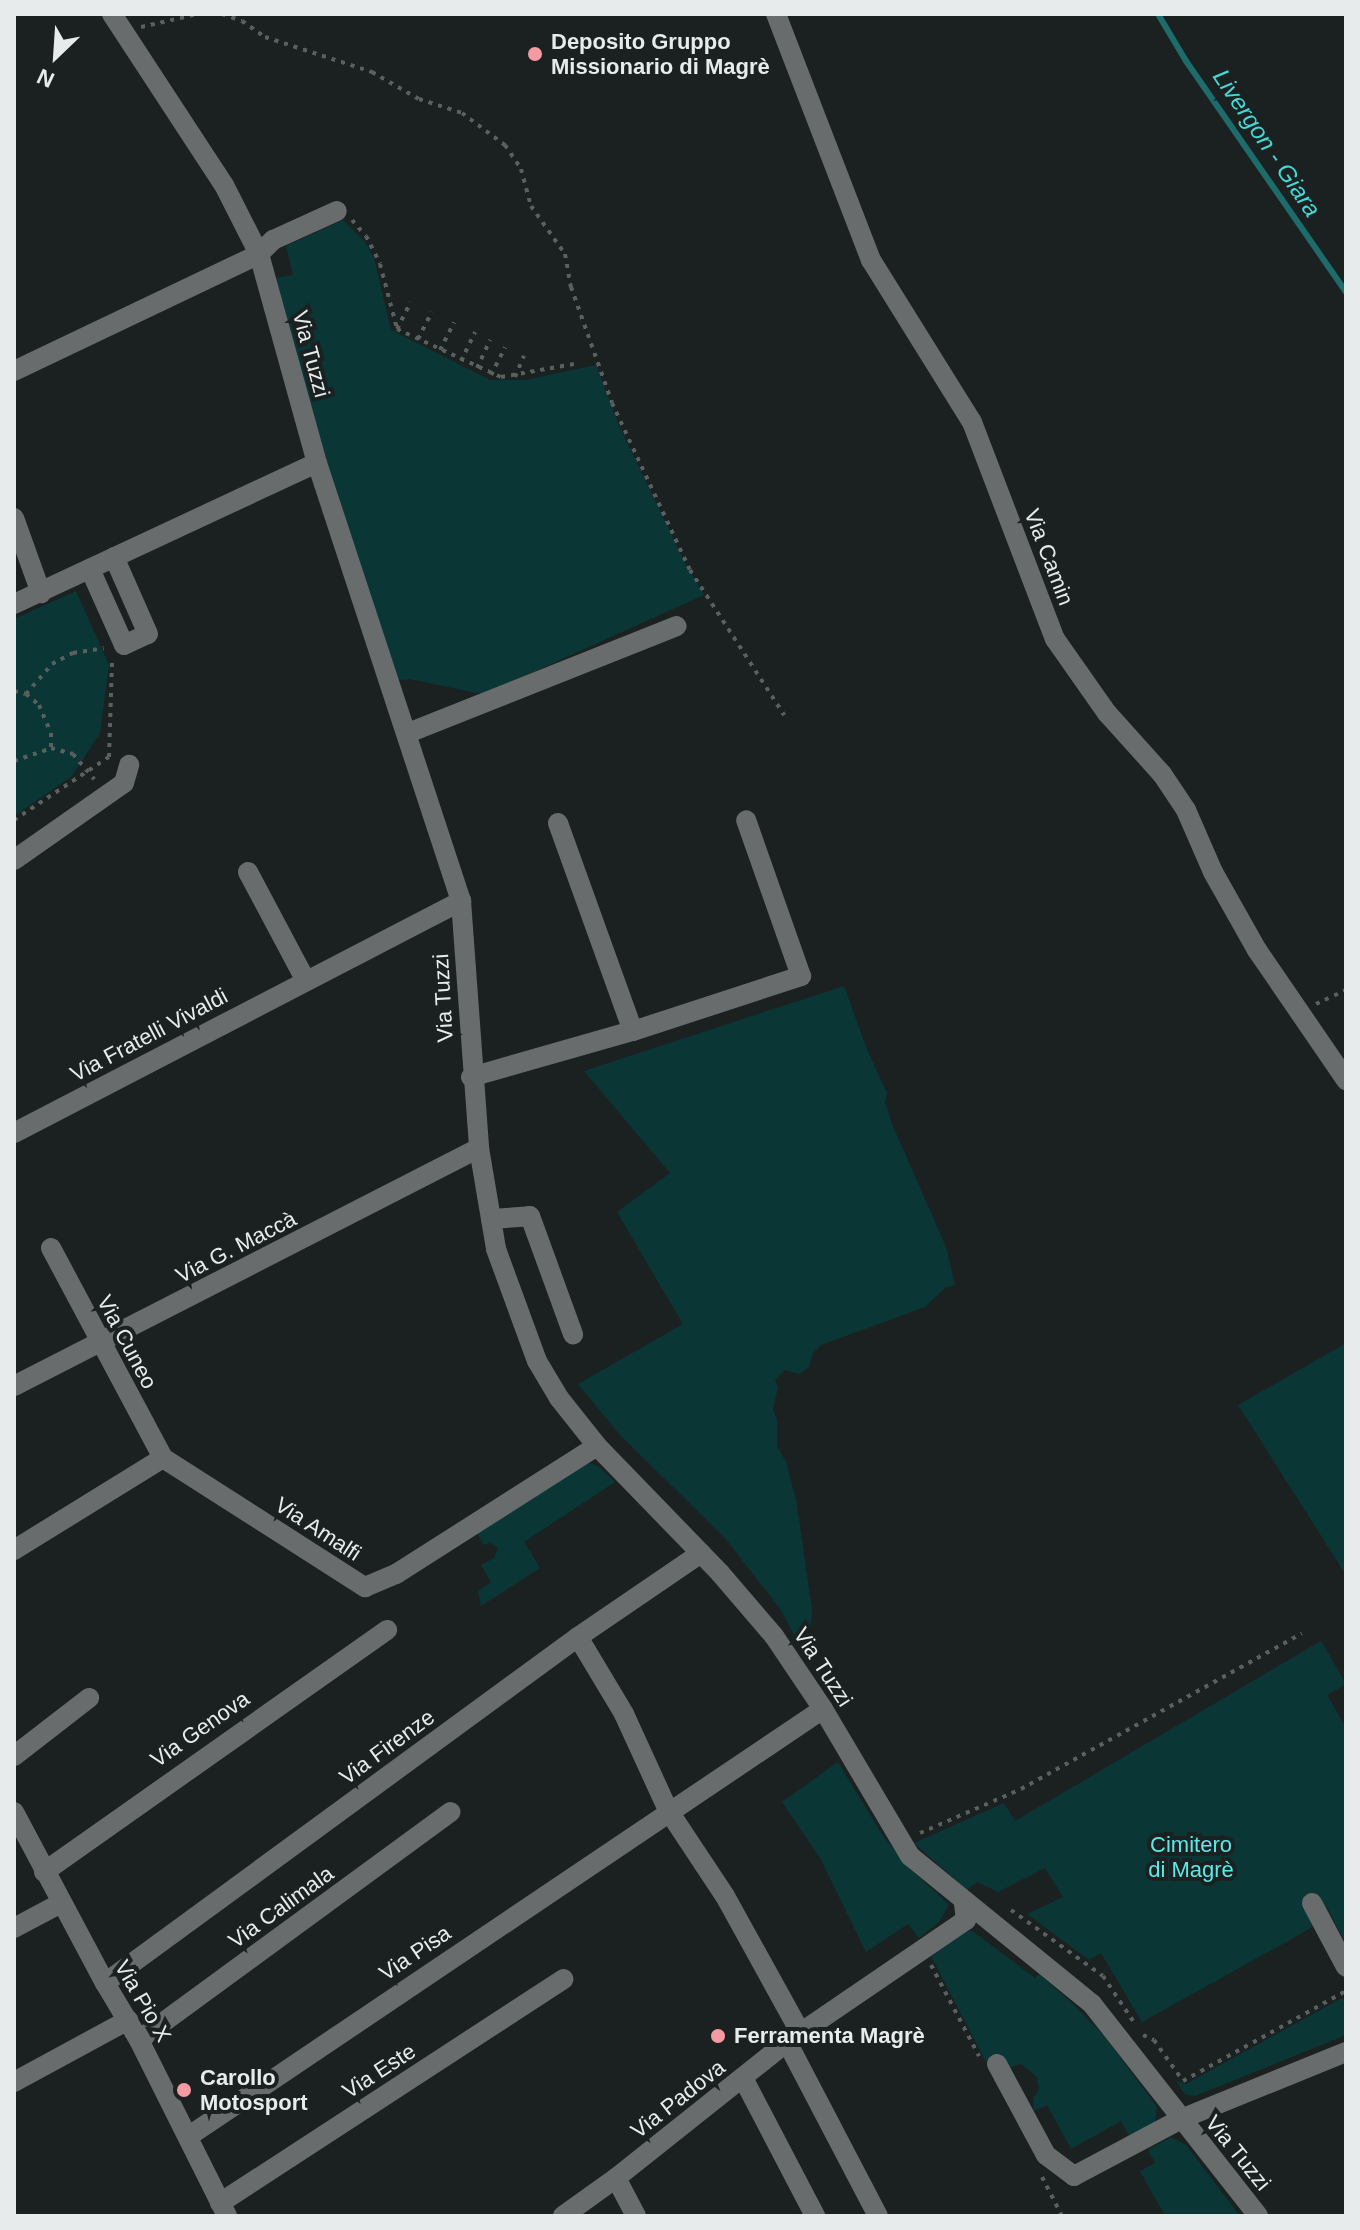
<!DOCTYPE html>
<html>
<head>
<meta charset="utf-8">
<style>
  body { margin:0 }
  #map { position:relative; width:1360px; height:2230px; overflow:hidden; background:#1b2121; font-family:Helvetica,sans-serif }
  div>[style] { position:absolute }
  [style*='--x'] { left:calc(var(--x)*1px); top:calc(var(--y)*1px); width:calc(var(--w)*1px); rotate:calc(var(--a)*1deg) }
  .green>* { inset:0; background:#0a3736 }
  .stream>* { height:6px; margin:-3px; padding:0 3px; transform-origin:3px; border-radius:3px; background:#1d6c6b }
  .path>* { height:4px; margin-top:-2px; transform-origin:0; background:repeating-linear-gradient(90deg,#5a5f5f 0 4px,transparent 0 10px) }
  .minor>* { height:20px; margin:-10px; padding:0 10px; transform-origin:10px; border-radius:10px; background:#696c6c }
  .dots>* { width:22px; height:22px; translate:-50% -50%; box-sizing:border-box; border:4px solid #1b2121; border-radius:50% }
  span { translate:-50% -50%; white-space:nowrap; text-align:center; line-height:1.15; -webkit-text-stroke:8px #1b2121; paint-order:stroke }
  .poi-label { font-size:22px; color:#e7ebeb; font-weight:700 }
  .left { translate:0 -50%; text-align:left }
  .street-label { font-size:22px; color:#e7ebeb }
  .park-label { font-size:22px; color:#5beae8 }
  .water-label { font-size:24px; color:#44d8d6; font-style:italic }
  .frame { position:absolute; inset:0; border:16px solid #e7ebeb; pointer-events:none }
  .north { position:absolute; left:16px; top:16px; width:80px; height:80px; -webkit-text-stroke:6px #1b2121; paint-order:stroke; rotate:205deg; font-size:22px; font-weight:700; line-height:32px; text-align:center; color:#e7ebeb }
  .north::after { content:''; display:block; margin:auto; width:28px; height:36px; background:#e7ebeb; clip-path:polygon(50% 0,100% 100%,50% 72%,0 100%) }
</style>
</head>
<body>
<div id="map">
  <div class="green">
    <i style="clip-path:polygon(343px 220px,365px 242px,374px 258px,391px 330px,490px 380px,525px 380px,596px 365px,619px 426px,686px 565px,704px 595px,489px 692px,476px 693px,410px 679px,397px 680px,325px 470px,276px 278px,293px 275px,286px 246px)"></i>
    <i style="clip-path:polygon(76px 591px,109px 665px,100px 733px,71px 777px,14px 816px,14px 619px)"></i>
    <i style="clip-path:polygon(844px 986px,868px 1052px,887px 1093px,885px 1102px,892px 1124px,946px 1247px,955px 1285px,945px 1288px,925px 1307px,821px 1345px,813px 1353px,809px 1367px,800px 1374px,785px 1370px,775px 1380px,778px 1387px,773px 1409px,777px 1419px,777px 1446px,786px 1462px,796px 1500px,812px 1609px,811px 1625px,800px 1647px,781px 1610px,725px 1538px,620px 1435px,578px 1384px,683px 1324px,617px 1212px,670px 1173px,584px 1071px)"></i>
    <i style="clip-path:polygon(1346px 1343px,1346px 1575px,1238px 1405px)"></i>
    <i style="clip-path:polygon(588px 1463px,598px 1466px,615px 1482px,524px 1542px,540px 1568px,481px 1606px,478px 1591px,491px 1582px,481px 1565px,494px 1558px,498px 1548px,491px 1543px,484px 1545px,477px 1533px)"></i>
    <i style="clip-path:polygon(1321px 1641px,1346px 1684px,1327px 1695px,1346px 1728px,1346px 1943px,1326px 1906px,1315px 1925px,1304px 1932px,1142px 2022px,1101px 1953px,1089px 1960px,1027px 1914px,1063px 1897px,1045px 1868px,998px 1892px,977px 1882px,967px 1890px,914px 1843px,1004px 1803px,1015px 1821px)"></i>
    <i style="clip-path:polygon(838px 1762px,883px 1836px,907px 1866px,946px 1902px,948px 1906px,939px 1922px,919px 1938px,908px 1924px,866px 1952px,820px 1858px,782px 1802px)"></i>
    <i style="clip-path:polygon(968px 1930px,974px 1932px,1035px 1978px,1039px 1974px,1072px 2003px,1104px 2036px,1157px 2107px,1155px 2123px,1130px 2137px,1121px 2121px,1071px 2149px,1047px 2105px,1034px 2111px,1033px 2098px,1039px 2090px,1037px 2077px,1021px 2064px,1008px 2068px,1001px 2054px,986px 2062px,931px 1956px)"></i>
    <i style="clip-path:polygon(1342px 1998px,1346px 2002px,1346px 2035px,1195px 2096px,1185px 2094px,1176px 2081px,1186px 2084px)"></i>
    <i style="clip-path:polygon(1171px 2137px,1186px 2145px,1240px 2216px,1165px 2216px,1140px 2171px,1155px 2163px,1148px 2150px)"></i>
  </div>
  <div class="stream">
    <i style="--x:1158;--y:14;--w:55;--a:59.2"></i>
    <i style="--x:1186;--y:61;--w:281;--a:55.3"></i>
  </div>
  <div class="path">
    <i style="--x:222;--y:14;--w:21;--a:19"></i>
    <i style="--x:242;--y:21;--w:28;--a:35"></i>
    <i style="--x:265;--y:37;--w:113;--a:18.1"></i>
    <i style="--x:372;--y:72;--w:54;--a:29.9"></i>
    <i style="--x:419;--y:99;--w:45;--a:18"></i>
    <i style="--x:462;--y:113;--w:54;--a:36.7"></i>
    <i style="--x:505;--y:145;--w:29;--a:56"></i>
    <i style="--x:521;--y:169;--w:38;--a:75"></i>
    <i style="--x:531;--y:206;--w:59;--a:54.7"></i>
    <i style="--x:565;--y:254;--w:34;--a:80"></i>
    <i style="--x:571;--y:287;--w:123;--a:70.5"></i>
    <i style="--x:612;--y:403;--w:184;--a:65"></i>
    <i style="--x:690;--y:570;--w:173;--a:57"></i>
    <i style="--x:141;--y:27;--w:58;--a:-12.8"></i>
    <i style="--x:352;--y:220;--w:21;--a:49"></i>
    <i style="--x:366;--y:236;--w:31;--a:63"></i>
    <i style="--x:380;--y:264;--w:67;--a:75.3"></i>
    <i style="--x:397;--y:329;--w:115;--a:24.8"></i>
    <i style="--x:501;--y:377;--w:74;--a:-10.1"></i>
    <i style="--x:397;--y:329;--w:30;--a:-63"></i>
    <i style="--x:418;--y:339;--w:30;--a:-63"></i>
    <i style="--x:440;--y:350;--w:31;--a:-63"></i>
    <i style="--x:461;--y:361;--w:32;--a:-64"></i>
    <i style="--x:477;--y:368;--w:31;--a:-65"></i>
    <i style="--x:491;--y:375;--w:31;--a:-63"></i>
    <i style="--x:515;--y:377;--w:23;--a:-67"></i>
    <i style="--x:14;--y:691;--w:12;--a:14"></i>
    <i style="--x:26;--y:694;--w:17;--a:40"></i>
    <i style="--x:39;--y:705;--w:30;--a:67"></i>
    <i style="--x:51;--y:733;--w:15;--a:90"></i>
    <i style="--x:26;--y:694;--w:40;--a:-49"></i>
    <i style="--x:52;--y:664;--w:24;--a:-28"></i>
    <i style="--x:73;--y:653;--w:31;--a:-9"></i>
    <i style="--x:14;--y:761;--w:39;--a:-19"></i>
    <i style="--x:51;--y:748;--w:23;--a:15"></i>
    <i style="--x:73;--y:754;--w:33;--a:50"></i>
    <i style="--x:14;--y:820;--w:114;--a:-33.6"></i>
    <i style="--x:109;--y:757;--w:95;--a:-88.2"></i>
    <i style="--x:1316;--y:1004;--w:33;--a:-25"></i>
    <i style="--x:920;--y:1833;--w:110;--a:-23.5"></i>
    <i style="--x:1021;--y:1789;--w:321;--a:-29"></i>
    <i style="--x:1011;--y:1910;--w:113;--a:35.7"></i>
    <i style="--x:1103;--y:1976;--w:54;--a:56.3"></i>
    <i style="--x:931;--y:1965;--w:103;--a:62.2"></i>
    <i style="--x:1143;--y:2035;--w:12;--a:24"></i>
    <i style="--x:1154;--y:2040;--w:50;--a:54.7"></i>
    <i style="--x:1183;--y:2081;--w:186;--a:-28.9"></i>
    <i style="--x:1042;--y:2177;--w:44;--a:62.9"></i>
  </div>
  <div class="minor">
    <i style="--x:112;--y:14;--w:204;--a:56.8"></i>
    <i style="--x:224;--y:185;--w:77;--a:63.1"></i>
    <i style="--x:259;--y:254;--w:217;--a:74.5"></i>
    <i style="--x:317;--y:463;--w:461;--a:71.8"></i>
    <i style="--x:461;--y:901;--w:248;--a:85.8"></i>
    <i style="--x:479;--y:1148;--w:102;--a:80.4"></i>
    <i style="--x:496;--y:1249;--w:119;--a:69.9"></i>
    <i style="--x:537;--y:1361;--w:43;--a:59.3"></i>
    <i style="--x:559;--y:1398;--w:61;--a:51.6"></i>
    <i style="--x:597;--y:1446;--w:177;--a:45.9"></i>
    <i style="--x:720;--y:1573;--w:83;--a:49.4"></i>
    <i style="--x:774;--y:1636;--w:88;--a:56.1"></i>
    <i style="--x:823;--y:1709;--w:171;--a:59.4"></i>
    <i style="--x:910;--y:1856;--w:235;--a:39.1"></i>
    <i style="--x:1092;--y:2004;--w:269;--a:51.9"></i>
    <i style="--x:776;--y:14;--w:264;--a:68.9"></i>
    <i style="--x:871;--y:260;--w:191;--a:58.1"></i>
    <i style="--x:972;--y:422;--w:232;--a:69.1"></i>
    <i style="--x:1055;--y:639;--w:90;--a:54.9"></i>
    <i style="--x:1107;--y:713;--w:82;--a:48"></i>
    <i style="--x:1162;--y:774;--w:43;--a:56.3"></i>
    <i style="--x:1186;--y:810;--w:68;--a:66.5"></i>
    <i style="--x:1213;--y:872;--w:90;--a:60.6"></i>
    <i style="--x:1257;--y:950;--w:158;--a:55.6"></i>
    <i style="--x:14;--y:371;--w:272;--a:-25.5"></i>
    <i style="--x:259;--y:254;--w:20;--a:-45"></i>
    <i style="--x:273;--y:240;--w:70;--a:-24.4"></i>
    <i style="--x:14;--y:518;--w:80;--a:70.2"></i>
    <i style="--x:90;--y:569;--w:83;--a:65.9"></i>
    <i style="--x:124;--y:645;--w:26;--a:-25"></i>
    <i style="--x:148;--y:634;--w:84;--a:-113.8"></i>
    <i style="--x:14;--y:604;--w:334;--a:-25"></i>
    <i style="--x:408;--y:733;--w:289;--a:-21.7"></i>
    <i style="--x:558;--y:823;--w:221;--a:70.2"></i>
    <i style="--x:14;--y:860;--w:134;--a:-35"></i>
    <i style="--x:124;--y:783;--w:19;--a:-74"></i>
    <i style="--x:248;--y:872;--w:123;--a:62"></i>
    <i style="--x:471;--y:1077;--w:168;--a:-15.9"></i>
    <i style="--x:633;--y:1031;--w:177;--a:-18.1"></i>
    <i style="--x:801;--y:976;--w:165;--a:-109.4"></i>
    <i style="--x:14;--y:1133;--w:504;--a:-27.43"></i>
    <i style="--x:491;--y:1219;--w:39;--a:-4"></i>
    <i style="--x:530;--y:1216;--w:126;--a:70"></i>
    <i style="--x:51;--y:1248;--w:238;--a:61.9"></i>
    <i style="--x:14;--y:1386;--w:522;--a:-27.1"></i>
    <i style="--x:14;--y:1550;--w:175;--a:-31.7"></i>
    <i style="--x:163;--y:1458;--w:240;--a:32.6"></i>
    <i style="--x:365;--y:1587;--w:34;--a:-23"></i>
    <i style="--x:396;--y:1574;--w:238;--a:-32.5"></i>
    <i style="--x:578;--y:1637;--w:90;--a:59.1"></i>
    <i style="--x:624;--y:1714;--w:106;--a:65.4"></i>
    <i style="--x:668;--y:1810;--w:103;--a:56.5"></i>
    <i style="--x:725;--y:1896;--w:155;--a:61.1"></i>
    <i style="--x:14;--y:1756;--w:95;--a:-37.7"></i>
    <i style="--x:14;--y:1812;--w:194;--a:62"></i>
    <i style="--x:105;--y:1983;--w:66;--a:59.2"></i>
    <i style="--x:139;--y:2040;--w:197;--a:63.4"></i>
    <i style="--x:44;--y:1872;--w:420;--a:-35.2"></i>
    <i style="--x:1312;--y:1903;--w:72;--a:62"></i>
    <i style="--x:14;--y:1928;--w:53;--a:-28"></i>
    <i style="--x:105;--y:1983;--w:586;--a:-36.19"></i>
    <i style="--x:578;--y:1637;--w:149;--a:-34.3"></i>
    <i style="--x:139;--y:2040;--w:386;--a:-36.2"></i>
    <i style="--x:787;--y:2042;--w:196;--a:62.4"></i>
    <i style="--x:997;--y:2064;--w:103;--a:61.7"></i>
    <i style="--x:1046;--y:2155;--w:35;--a:37"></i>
    <i style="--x:1074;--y:2176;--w:121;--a:-28"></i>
    <i style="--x:1181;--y:2119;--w:178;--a:-22.1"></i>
    <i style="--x:743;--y:2078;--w:156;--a:62.4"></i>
    <i style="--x:14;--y:2082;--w:130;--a:-28.5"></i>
    <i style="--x:189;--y:2136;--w:764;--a:-33.96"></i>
    <i style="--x:616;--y:2178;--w:43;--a:62.2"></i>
    <i style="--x:220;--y:2203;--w:410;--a:-33.1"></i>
    <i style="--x:563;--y:2216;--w:65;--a:-35.6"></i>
    <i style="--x:616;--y:2178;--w:218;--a:-38.5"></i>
    <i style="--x:787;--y:2042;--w:217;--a:-34.3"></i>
    <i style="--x:966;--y:1920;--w:17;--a:-97"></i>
  </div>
  <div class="dots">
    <i style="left:535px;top:54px;background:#f49aa3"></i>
    <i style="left:718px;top:2036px;background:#f49aa3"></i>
    <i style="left:184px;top:2090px;background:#f49aa3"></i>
  </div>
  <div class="poi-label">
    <span class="left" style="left:551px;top:54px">Deposito Gruppo<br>Missionario di Magrè</span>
    <span class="left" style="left:734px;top:2036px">Ferramenta Magrè</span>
    <span class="left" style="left:200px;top:2090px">Carollo<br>Motosport</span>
  </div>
  <div class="street-label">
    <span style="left:311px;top:354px;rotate:75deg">Via Tuzzi</span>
    <span style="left:1049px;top:557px;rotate:69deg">Via Camin</span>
    <span style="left:443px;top:998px;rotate:-93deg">Via Tuzzi</span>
    <span style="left:149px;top:1035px;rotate:-28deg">Via Fratelli Vivaldi</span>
    <span style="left:236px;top:1247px;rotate:-27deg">Via G. Maccà</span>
    <span style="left:127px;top:1342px;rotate:62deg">Via Cuneo</span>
    <span style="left:318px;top:1529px;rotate:33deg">Via Amalfi</span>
    <span style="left:823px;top:1667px;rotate:57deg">Via Tuzzi</span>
    <span style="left:200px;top:1729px;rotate:-35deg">Via Genova</span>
    <span style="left:387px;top:1747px;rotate:-36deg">Via Firenze</span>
    <span style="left:281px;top:1907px;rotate:-36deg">Via Calimala</span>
    <span style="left:415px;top:1953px;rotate:-34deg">Via Pisa</span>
    <span style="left:143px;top:2001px;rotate:60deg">Via Pio X</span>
    <span style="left:379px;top:2071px;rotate:-33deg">Via Este</span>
    <span style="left:678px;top:2099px;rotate:-38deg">Via Padova</span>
    <span style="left:1238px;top:2153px;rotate:51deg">Via Tuzzi</span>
  </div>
  <div class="park-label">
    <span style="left:1191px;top:1857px">Cimitero<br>di Magrè</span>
  </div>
  <div class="water-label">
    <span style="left:1267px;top:143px;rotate:56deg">Livergon - Giara</span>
  </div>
  <div class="frame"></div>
  <div class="north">N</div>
</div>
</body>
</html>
